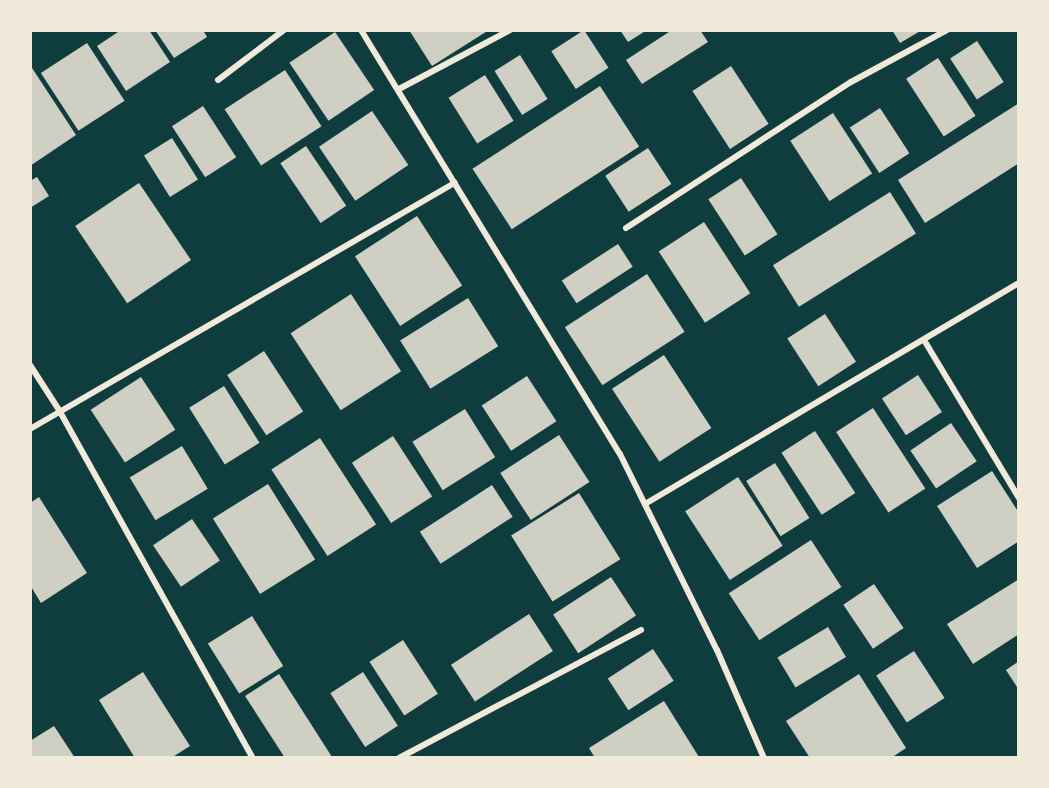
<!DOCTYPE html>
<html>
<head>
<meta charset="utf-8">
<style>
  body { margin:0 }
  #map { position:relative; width:1049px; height:788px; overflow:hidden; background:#0f3d3e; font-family:"Noto Serif",serif }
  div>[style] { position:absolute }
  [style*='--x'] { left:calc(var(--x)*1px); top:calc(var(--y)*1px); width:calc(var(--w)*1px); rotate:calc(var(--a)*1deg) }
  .building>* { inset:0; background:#cfcfc3; transform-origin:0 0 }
  .minor>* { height:6px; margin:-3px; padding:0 3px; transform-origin:3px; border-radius:3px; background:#f1e9da }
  span { translate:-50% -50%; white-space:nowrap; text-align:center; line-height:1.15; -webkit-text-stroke:6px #f1e9da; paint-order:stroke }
  .frame { position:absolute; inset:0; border:32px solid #f1e9da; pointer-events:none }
</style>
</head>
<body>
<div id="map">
  <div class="building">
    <i style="clip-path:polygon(121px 30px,149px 30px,170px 62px,126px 91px,97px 46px)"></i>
    <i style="clip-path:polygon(155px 30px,203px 30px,207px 37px,174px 58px)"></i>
    <i style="clip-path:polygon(409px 30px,489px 30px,432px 66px)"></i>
    <i style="left:584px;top:30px;width:45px;height:39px;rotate:57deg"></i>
    <i style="clip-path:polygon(620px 30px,647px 30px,628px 42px)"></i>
    <i style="clip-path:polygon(672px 30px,700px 30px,708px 42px,642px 84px,626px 60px)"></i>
    <i style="clip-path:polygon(892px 30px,922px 30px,900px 43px)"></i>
    <i style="left:335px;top:32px;width:70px;height:55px;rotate:56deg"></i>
    <i style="left:977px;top:41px;width:49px;height:32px;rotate:57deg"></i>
    <i style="left:87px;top:43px;width:69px;height:55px;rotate:57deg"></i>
    <i style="left:520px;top:55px;width:52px;height:30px;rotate:58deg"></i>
    <i style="left:938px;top:58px;width:69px;height:38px;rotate:57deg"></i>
    <i style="left:731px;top:66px;width:69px;height:46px;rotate:57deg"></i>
    <i style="clip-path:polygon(32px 68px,76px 135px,30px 166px,30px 69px)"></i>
    <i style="left:285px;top:70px;width:67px;height:72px;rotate:57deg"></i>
    <i style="left:485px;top:75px;width:54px;height:43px;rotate:58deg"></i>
    <i style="left:600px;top:86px;width:72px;height:152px;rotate:57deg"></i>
    <i style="clip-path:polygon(1019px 103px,1019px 163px,925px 223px,898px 180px)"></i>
    <i style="left:203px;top:106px;width:61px;height:37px;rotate:57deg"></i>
    <i style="left:880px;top:108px;width:54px;height:36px;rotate:57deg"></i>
    <i style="left:372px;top:111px;width:65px;height:64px;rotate:56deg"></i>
    <i style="left:833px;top:113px;width:72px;height:51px;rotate:57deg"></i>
    <i style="left:172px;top:138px;width:49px;height:33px;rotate:58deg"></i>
    <i style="left:306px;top:146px;width:72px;height:31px;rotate:56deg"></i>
    <i style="left:648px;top:148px;width:43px;height:51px;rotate:57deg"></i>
    <i style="clip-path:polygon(37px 177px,49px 196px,30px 208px,30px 181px)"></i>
    <i style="left:741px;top:178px;width:67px;height:39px;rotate:57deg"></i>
    <i style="left:139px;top:183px;width:93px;height:77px;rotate:56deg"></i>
    <i style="left:890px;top:192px;width:49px;height:138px;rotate:58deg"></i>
    <i style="left:417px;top:216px;width:83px;height:74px;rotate:57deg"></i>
    <i style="left:704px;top:222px;width:85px;height:54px;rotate:57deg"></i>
    <i style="left:618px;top:244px;width:27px;height:67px;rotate:57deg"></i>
    <i style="left:647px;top:274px;width:69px;height:98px;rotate:57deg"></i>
    <i style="left:351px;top:294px;width:92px;height:72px;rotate:57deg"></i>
    <i style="left:468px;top:298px;width:57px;height:80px;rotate:58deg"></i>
    <i style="left:825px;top:314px;width:57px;height:45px;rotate:57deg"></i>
    <i style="left:264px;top:351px;width:72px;height:44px;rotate:57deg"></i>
    <i style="left:664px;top:355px;width:87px;height:62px;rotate:57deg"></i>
    <i style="left:918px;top:375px;width:44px;height:43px;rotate:57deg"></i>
    <i style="left:527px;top:376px;width:54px;height:54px;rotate:57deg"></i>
    <i style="left:141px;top:377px;width:63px;height:60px;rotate:57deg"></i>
    <i style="left:224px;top:386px;width:67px;height:41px;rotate:58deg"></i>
    <i style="left:873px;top:408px;width:96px;height:44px;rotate:57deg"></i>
    <i style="left:465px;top:409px;width:57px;height:62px;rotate:58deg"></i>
    <i style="left:951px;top:423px;width:46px;height:49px;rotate:56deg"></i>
    <i style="left:815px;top:431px;width:74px;height:40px;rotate:57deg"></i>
    <i style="left:559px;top:435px;width:56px;height:70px;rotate:57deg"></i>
    <i style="left:393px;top:436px;width:72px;height:49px;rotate:57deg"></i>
    <i style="left:320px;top:438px;width:103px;height:58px;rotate:57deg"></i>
    <i style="left:182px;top:446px;width:50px;height:61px;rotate:59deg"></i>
    <i style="left:775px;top:463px;width:65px;height:34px;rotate:58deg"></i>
    <i style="clip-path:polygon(992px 471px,1019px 513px,1019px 541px,977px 568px,937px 506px)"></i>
    <i style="left:738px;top:477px;width:82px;height:63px;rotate:57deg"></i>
    <i style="left:268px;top:484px;width:89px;height:65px;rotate:58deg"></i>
    <i style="left:492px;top:485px;width:38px;height:86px;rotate:57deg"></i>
    <i style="left:579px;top:493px;width:78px;height:80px;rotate:58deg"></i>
    <i style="clip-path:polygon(39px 497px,87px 573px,41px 603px,30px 585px,30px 503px)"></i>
    <i style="left:192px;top:519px;width:50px;height:47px;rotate:56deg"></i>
    <i style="left:811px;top:540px;width:56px;height:98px;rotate:57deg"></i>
    <i style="left:611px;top:577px;width:46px;height:69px;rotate:57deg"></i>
    <i style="clip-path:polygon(1019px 579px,1019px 634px,973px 664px,947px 624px)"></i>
    <i style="left:874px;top:584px;width:53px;height:37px;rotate:56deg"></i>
    <i style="left:529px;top:614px;width:44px;height:93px;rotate:57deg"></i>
    <i style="left:252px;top:616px;width:59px;height:52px;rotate:58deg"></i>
    <i style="left:828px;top:627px;width:35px;height:59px;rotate:59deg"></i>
    <i style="left:403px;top:640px;width:64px;height:40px;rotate:57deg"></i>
    <i style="left:653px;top:649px;width:38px;height:54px;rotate:57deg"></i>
    <i style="left:914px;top:651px;width:56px;height:45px;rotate:57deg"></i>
    <i style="clip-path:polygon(1019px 661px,1019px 690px,1006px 670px)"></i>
    <i style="clip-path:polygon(143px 672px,190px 746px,171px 758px,135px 758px,99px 700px)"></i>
    <i style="left:363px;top:672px;width:64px;height:39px;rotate:57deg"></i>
    <i style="clip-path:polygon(279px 674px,332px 757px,330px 758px,285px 758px,245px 696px)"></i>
    <i style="clip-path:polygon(859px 674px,906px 748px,891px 758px,810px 758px,786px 721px)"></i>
    <i style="clip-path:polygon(664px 701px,699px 757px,595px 758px,589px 748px)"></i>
    <i style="clip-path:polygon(54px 726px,75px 758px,30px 758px,30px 741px)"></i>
  </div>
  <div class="minor">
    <i style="--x:361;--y:30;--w:497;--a:58.6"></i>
    <i style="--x:620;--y:454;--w:219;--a:63.7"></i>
    <i style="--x:717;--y:650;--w:118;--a:66.5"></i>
    <i style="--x:218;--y:80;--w:83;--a:-37.1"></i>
    <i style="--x:399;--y:89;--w:126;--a:-28"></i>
    <i style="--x:626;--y:228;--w:268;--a:-33"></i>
    <i style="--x:851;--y:82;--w:109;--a:-28.4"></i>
    <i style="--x:924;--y:340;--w:184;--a:59"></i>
    <i style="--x:30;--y:365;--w:54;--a:57.2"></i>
    <i style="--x:59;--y:410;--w:398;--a:60.9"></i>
    <i style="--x:30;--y:429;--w:491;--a:-30.1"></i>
    <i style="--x:645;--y:504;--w:434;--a:-30.6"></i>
    <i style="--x:399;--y:758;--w:274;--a:-27.9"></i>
  </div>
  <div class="frame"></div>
</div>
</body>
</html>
